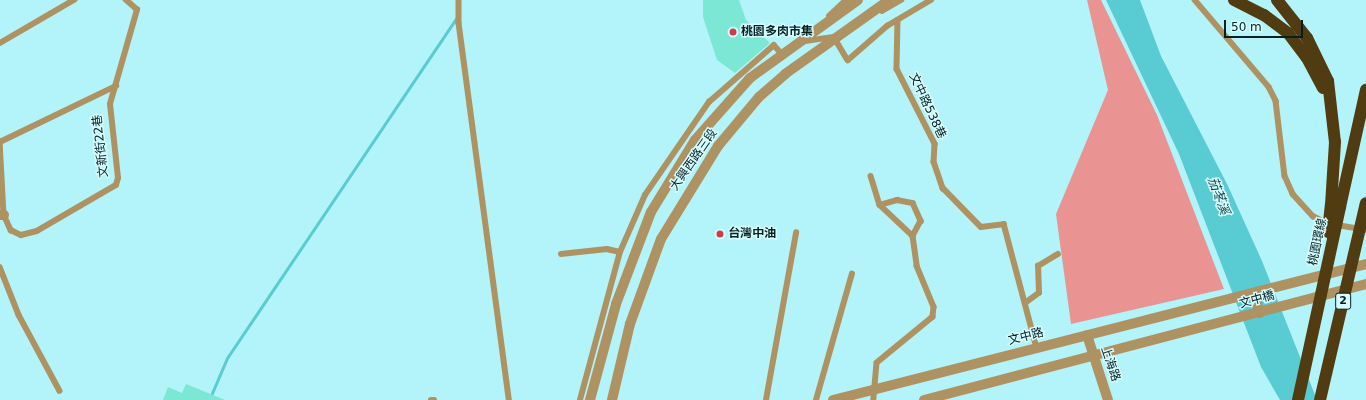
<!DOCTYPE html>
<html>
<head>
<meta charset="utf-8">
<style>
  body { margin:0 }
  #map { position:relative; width:1366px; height:400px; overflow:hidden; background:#b2f4f9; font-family:"DejaVu Sans","Noto Sans TC",sans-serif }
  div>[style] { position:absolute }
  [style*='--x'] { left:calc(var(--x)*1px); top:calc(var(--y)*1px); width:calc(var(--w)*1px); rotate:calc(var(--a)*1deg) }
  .forest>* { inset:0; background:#e99492 }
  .water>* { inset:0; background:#59cbd2 }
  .stream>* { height:3px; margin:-1.5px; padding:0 1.5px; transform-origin:1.5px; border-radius:1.5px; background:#59cbd2 }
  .building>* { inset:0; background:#7ce7d4 }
  .service>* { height:5.5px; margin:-2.75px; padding:0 2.75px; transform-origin:2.75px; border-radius:2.75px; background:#ae9262 }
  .minor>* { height:10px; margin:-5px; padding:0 5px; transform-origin:5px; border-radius:5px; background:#ae9262 }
  .tertiary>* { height:10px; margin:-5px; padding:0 5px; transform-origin:5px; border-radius:5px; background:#ae9262 }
  .motorway>* { height:12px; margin:-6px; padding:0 6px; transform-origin:6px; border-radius:6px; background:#513b10 }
  .motorway-bridge>* { height:12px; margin:-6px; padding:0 6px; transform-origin:6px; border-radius:6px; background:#513b10 }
  .dots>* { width:11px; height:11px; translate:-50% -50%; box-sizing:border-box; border:2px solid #d6fcff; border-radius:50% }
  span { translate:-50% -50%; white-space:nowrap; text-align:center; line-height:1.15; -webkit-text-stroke:3px #d6fcff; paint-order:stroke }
  .shield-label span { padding:1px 3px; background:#d6fcff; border:1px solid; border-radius:3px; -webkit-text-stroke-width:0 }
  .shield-label { font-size:11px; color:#052022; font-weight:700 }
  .poi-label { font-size:12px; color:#052022; font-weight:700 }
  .left { translate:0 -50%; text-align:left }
  .street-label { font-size:12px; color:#052022 }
  .water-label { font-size:13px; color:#15484c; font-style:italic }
  .scale { position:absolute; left:1224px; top:20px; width:79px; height:18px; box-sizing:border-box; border:2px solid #052022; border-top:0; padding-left:5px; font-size:12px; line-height:14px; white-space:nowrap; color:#052022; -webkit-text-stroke:3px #d6fcff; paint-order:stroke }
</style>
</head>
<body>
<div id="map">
  <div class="forest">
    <i style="clip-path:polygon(1087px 0,1101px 0,1157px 115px,1224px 289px,1071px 324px,1056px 214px,1108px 90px)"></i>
  </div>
  <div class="water">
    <i style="clip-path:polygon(1106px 0,1140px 0,1161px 56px,1228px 186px,1262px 261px,1317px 400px,1280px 400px,1261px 367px,1179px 154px)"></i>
  </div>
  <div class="stream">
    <i style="--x:209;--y:400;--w:46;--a:-66.8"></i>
    <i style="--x:227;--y:358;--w:410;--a:-56"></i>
  </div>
  <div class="building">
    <i style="clip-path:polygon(703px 0,739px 0,746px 20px,770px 43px,735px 73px,717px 60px,703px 17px)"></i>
    <i style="clip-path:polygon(186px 384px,225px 400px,163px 400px,168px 387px,182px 393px)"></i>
  </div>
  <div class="service">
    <i style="--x:459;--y:0;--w:23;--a:90"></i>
    <i style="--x:459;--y:23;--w:380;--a:82.4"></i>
    <i style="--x:1195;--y:0;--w:114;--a:49.6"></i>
    <i style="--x:1269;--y:87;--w:16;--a:63"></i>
    <i style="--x:1276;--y:101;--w:76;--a:83.2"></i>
    <i style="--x:1285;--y:176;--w:20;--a:66"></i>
    <i style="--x:1293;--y:194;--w:30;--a:48"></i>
    <i style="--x:1313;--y:216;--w:15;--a:28"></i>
    <i style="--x:1326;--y:223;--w:41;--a:9.9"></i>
    <i style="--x:882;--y:11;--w:22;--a:-30"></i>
    <i style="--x:829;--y:16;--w:23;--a:-43"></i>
    <i style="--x:898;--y:20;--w:49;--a:91.2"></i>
    <i style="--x:897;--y:69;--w:84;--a:63.1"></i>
    <i style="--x:935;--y:144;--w:18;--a:93"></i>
    <i style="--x:934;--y:162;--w:28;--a:71"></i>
    <i style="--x:943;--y:188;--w:54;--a:45.7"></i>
    <i style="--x:981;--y:227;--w:23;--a:-7"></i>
    <i style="--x:1004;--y:224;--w:128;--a:75.1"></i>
    <i style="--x:834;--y:37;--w:27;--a:59"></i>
    <i style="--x:848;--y:60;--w:52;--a:-41.1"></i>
    <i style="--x:887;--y:26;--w:51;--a:-30.6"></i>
    <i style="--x:805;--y:41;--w:29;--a:-8"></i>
    <i style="--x:0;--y:43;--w:86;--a:-30.2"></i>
    <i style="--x:0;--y:141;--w:74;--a:86.9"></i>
    <i style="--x:4;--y:215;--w:17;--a:65"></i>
    <i style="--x:11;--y:230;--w:11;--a:27"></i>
    <i style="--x:21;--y:235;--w:16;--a:-14"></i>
    <i style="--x:37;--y:231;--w:91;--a:-30.2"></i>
    <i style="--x:116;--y:185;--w:7;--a:-74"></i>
    <i style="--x:118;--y:178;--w:74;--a:-96.2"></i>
    <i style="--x:110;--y:104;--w:98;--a:-74"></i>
    <i style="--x:137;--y:10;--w:15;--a:-138"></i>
    <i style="--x:0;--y:142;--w:129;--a:-25.8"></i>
    <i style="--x:871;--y:176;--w:30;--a:73"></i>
    <i style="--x:880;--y:205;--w:45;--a:43.2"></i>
    <i style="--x:913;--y:236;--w:30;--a:82"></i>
    <i style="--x:917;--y:266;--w:44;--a:67.5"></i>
    <i style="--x:934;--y:307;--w:10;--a:96"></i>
    <i style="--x:933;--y:317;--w:72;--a:140.6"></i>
    <i style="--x:877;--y:363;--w:37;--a:95"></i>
    <i style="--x:880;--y:205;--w:18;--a:-16"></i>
    <i style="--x:897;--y:200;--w:16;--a:11"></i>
    <i style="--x:913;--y:203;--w:20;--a:66"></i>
    <i style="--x:921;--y:221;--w:17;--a:118"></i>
    <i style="--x:561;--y:254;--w:46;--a:-6.2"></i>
    <i style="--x:607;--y:249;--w:13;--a:13"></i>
    <i style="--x:0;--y:267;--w:52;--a:68.4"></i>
    <i style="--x:19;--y:315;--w:86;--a:61.7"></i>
    <i style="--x:1025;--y:303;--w:17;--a:-36"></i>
    <i style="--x:1039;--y:293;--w:27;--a:-92"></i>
    <i style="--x:1038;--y:266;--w:23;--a:-31"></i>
    <i style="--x:431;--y:400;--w:3;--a:0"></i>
    <i style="--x:580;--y:400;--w:153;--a:-74.9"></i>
    <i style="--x:620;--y:252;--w:62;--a:-66.3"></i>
    <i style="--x:645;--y:195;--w:113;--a:-55.5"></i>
    <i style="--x:709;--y:102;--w:86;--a:-41.2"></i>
    <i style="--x:774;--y:45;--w:12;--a:48"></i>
    <i style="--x:766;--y:400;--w:170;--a:-79.8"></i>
    <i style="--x:816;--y:400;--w:131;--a:-74.1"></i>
  </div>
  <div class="minor">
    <i style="--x:0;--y:215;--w:4;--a:0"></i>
    <i style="--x:1087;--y:335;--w:68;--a:72.1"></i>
  </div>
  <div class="tertiary">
    <i style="--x:1254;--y:295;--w:19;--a:72"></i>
    <i style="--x:590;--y:400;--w:99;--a:-74.8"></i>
    <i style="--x:616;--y:304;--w:98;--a:-69.2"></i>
    <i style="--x:651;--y:212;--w:84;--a:-58.6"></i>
    <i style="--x:695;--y:140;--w:83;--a:-48.4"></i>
    <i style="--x:750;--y:78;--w:133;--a:-35.8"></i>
    <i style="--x:612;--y:400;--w:78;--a:-76.7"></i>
    <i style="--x:630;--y:324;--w:90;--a:-70"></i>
    <i style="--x:661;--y:239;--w:109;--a:-58.5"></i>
    <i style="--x:718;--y:146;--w:64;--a:-50.1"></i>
    <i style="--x:759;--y:97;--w:35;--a:-41"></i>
    <i style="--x:785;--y:74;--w:128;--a:-35.4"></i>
    <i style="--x:833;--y:400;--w:550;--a:-14.31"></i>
    <i style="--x:924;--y:400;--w:457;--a:-14.7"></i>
  </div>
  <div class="motorway">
    <i style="--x:1234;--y:0;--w:34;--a:27"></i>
    <i style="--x:1264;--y:15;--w:30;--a:37"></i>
    <i style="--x:1288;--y:33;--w:31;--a:53"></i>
    <i style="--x:1307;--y:58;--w:34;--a:62"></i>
    <i style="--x:1277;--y:0;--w:48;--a:51.7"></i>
    <i style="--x:1307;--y:38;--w:48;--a:64"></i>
    <i style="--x:1328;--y:81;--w:61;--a:83.5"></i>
    <i style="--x:1335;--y:142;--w:63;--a:93.6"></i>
    <i style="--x:1340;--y:207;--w:120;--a:-77.5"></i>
  </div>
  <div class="motorway-bridge">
    <i style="--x:1328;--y:232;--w:27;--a:-84"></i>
    <i style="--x:1298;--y:400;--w:198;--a:-77.7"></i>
    <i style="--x:1320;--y:400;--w:202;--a:-76.9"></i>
  </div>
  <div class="dots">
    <i style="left:733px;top:32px;background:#cd3d47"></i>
    <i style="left:720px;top:234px;background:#cd3d47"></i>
  </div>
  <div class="shield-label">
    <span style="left:1343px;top:301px">2</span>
  </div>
  <div class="poi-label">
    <span class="left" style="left:741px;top:32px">桃園多肉市集</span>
    <span class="left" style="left:728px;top:234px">台灣中油</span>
  </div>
  <div class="street-label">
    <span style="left:927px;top:106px;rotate:65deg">文中路538巷</span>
    <span style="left:101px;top:146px;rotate:-96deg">文新街22巷</span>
    <span style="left:694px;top:160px;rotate:-55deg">大興西路三段</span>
    <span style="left:1318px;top:242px;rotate:-78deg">桃園環線</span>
    <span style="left:1257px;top:300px;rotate:-15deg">文中橋</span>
    <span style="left:1026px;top:337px;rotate:-14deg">文中路</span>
    <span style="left:1110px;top:364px;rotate:71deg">上海路</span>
  </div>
  <div class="water-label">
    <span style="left:1218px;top:196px;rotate:70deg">茄苳溪</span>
  </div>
  <div class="scale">50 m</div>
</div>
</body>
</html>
